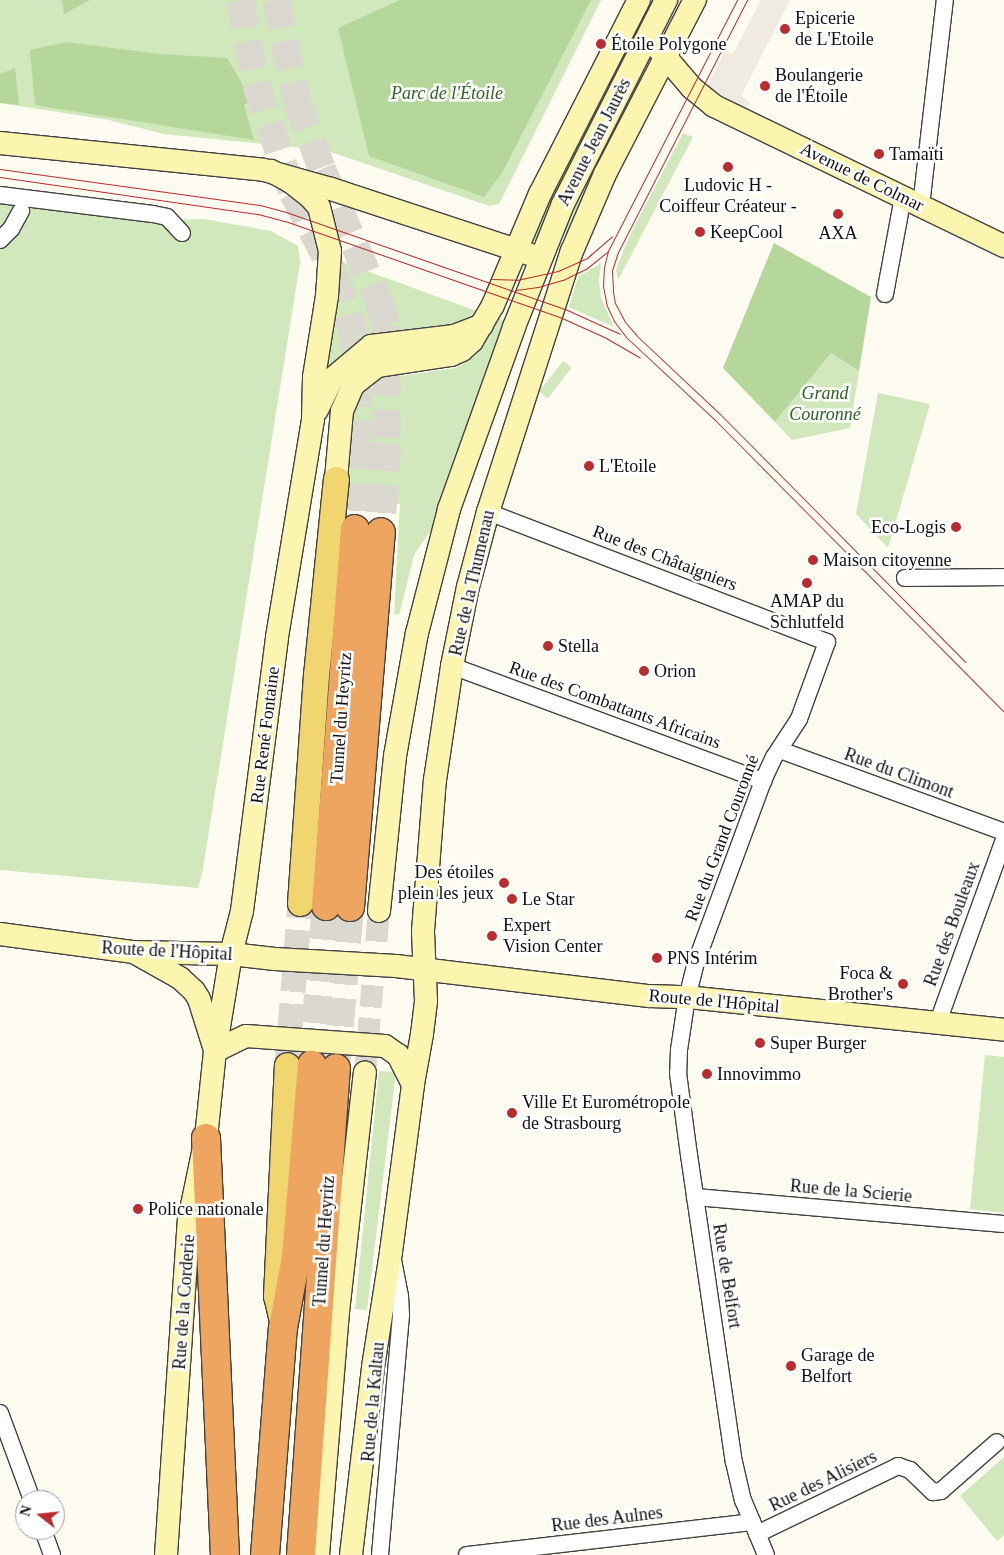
<!DOCTYPE html>
<html>
<head>
<meta charset="utf-8">
<style>
  body { margin:0 }
  #map { position:relative; width:1004px; height:1555px; overflow:hidden; background:#fefcf1; font-family:Georgia,serif }
  div>[style] { position:absolute }
  [style*='--x'] { left:calc(var(--x)*1px); top:calc(var(--y)*1px); width:calc(var(--w)*1px); rotate:calc(var(--a)*1deg) }
  .green>* { inset:0; background:#d1e7bc; transform-origin:0 0 }
  .forest>* { inset:0; background:#b5d79c }
  .plaza>* { inset:0; background:#efebe0 }
  .secondary-tunnel>* { height:22px; margin-top:-11px; transform-origin:0; background:repeating-linear-gradient(90deg,#dad8cf 0 22px,transparent 0 33px) }
  .primary-tunnel>* { height:25px; margin-top:-12.5px; transform-origin:0; background:repeating-linear-gradient(90deg,#dad8cf 0 25px,transparent 0 37px) }
  .highway-tunnel>* { height:28px; margin-top:-14px; transform-origin:0; background:repeating-linear-gradient(90deg,#dad8cf 0 28px,transparent 0 42px) }
  .roads { filter:drop-shadow(1px 0 #424242) drop-shadow(-1px 0 #424242) drop-shadow(0 1px #424242) drop-shadow(0 -1px #424242) }
  .street>* { height:16px; margin:-8px; padding:0 8px; transform-origin:8px; border-radius:8px; background:#fff }
  .secondary>* { height:22px; margin:-11px; padding:0 11px; transform-origin:11px; border-radius:11px; background:#fbf5af }
  .primary>* { height:25px; margin:-12.5px; padding:0 12.5px; transform-origin:12.5px; border-radius:12.5px; background:#f1d56e }
  .highway>* { height:28px; margin:-14px; padding:0 14px; transform-origin:14px; border-radius:14px; background:#eda560 }
  .tram>* { height:1px; margin:-0.5px; padding:0 0.5px; transform-origin:0.5px; border-radius:0.5px; background:#b82d2f }
  .dots>* { width:14px; height:14px; translate:-50% -50%; box-sizing:border-box; border:2px solid #fff; border-radius:50% }
  span { translate:-50% -50%; white-space:nowrap; text-align:center; line-height:1.15; -webkit-text-stroke:5px #fff; paint-order:stroke }
  .poi-label { font-size:18px; color:#0f0f0f }
  .left { translate:0 -50%; text-align:left }
  .right { translate:-100% -50%; text-align:right }
  .park-label { font-size:18px; color:#2d6422; font-style:italic }
  .street-label { font-size:18px; color:#0f0f0f }
  .north { position:absolute; left:15px; top:1490px; width:50px; height:50px; box-sizing:border-box; background:#fff; border:1px solid #9f9f9f; border-radius:50%; rotate:286deg; font-size:14px; font-weight:700; line-height:20px; text-align:center; color:#0f0f0f }
  .north::after { content:''; display:block; margin:auto; width:18px; height:22px; background:#b82d2f; clip-path:polygon(50% 0,100% 100%,50% 72%,0 100%) }
</style>
</head>
<body>
<div id="map">
  <div class="green">
    <i style="clip-path:polygon(0 0,601px 0,499px 204px,489px 206px,325px 150px,164px 134px,109px 120px,0 103px)"></i>
    <i style="clip-path:polygon(597px 99px,603px 102px,538px 241px,533px 240px,535px 227px)"></i>
    <i style="clip-path:polygon(619px 111px,625px 114px,568px 232px,560px 239px,565px 222px)"></i>
    <i style="clip-path:polygon(683px 133px,693px 137px,618px 280px,616px 270px,629px 237px)"></i>
    <i style="clip-path:polygon(0 200px,157px 220px,204px 219px,271px 231px,298px 246px,300px 263px,202px 874px,198px 888px,0 870px)"></i>
    <i style="clip-path:polygon(337px 260px,479px 312px,476px 318px,324px 378px)"></i>
    <i style="clip-path:polygon(601px 263px,599px 281px,601px 298px,614px 327px,569px 307px,578px 277px)"></i>
    <i style="clip-path:polygon(497px 318px,507px 321px,437px 521px,414px 555px,399px 615px,394px 614px,400px 504px,341px 499px,350px 415px,372px 388px,394px 377px,456px 368px,475px 356px)"></i>
    <i style="clip-path:polygon(831px 353px,859px 371px,850px 428px,792px 440px,775px 422px)"></i>
    <i style="left:563px;top:361px;width:11px;height:39px;rotate:38deg"></i>
    <i style="clip-path:polygon(878px 393px,930px 404px,888px 548px,856px 514px)"></i>
    <i style="clip-path:polygon(985px 1055px,1004px 1057px,1004px 1213px,970px 1209px)"></i>
    <i style="clip-path:polygon(379px 1071px,396px 1072px,367px 1310px,355px 1309px)"></i>
    <i style="clip-path:polygon(1004px 1457px,1004px 1535px,997px 1541px,960px 1496px)"></i>
  </div>
  <div class="forest">
    <i style="clip-path:polygon(62px 0,90px 0,64px 14px)"></i>
    <i style="clip-path:polygon(400px 0,591px 0,502px 173px,484px 197px,369px 156px,338px 28px)"></i>
    <i style="clip-path:polygon(66px 42px,159px 54px,227px 58px,252px 100px,244px 105px,254px 140px,35px 105px,30px 50px)"></i>
    <i style="clip-path:polygon(15px 68px,19px 105px,0 103px,0 74px)"></i>
    <i style="clip-path:polygon(774px 243px,871px 297px,859px 371px,831px 353px,775px 422px,723px 368px)"></i>
  </div>
  <div class="plaza">
    <i style="clip-path:polygon(761px 0,790px 0,741px 96px,750px 102px,744px 113px,705px 91px,725px 51px,733px 54px)"></i>
  </div>
  <div class="secondary-tunnel">
    <i style="--x:365;--y:1073;--w:163;--a:-85.1"></i>
  </div>
  <div class="primary-tunnel">
    <i style="--x:287;--y:1065;--w:163;--a:-85.4"></i>
  </div>
  <div class="highway-tunnel">
    <i style="--x:240;--y:0;--w:86;--a:79.2"></i>
    <i style="--x:256;--y:84;--w:115;--a:71.3"></i>
    <i style="--x:293;--y:193;--w:92;--a:62.9"></i>
    <i style="--x:335;--y:275;--w:65;--a:72.1"></i>
    <i style="--x:355;--y:337;--w:104;--a:87.2"></i>
    <i style="--x:360;--y:441;--w:88;--a:93.3"></i>
    <i style="--x:276;--y:0;--w:104;--a:78.4"></i>
    <i style="--x:297;--y:102;--w:72;--a:69.5"></i>
    <i style="--x:322;--y:169;--w:142;--a:66.7"></i>
    <i style="--x:378;--y:299;--w:28;--a:73"></i>
    <i style="--x:386;--y:326;--w:117;--a:89.5"></i>
    <i style="--x:387;--y:443;--w:89;--a:93.9"></i>
    <i style="--x:312;--y:1065;--w:160;--a:-85"></i>
    <i style="--x:336;--y:1068;--w:162;--a:-85"></i>
  </div>
  <div class="roads">
    <div class="street">
      <i style="--x:0;--y:195;--w:154;--a:7.1"></i>
      <i style="--x:153;--y:214;--w:14;--a:12"></i>
      <i style="--x:167;--y:217;--w:22;--a:47"></i>
      <i style="--x:921;--y:206;--w:207;--a:-83.4"></i>
      <i style="--x:0;--y:240;--w:16;--a:-45"></i>
      <i style="--x:11;--y:229;--w:21;--a:-61"></i>
      <i style="--x:885;--y:294;--w:99;--a:-79.5"></i>
      <i style="--x:488;--y:512;--w:363;--a:21"></i>
      <i style="--x:827;--y:642;--w:82;--a:110"></i>
      <i style="--x:799;--y:719;--w:45;--a:123.3"></i>
      <i style="--x:774;--y:757;--w:26;--a:115"></i>
      <i style="--x:763;--y:781;--w:193;--a:110.3"></i>
      <i style="--x:696;--y:962;--w:36;--a:104"></i>
      <i style="--x:687;--y:997;--w:54;--a:98.6"></i>
      <i style="--x:679;--y:1050;--w:23;--a:92"></i>
      <i style="--x:678;--y:1073;--w:83;--a:82.4"></i>
      <i style="--x:689;--y:1155;--w:310;--a:81.7"></i>
      <i style="--x:734;--y:1462;--w:39;--a:77"></i>
      <i style="--x:743;--y:1500;--w:60;--a:67.3"></i>
      <i style="--x:905;--y:578;--w:99;--a:-0.6"></i>
      <i style="--x:452;--y:666;--w:332;--a:20.3"></i>
      <i style="--x:780;--y:750;--w:239;--a:20.1"></i>
      <i style="--x:938;--y:1022;--w:194;--a:-70.1"></i>
      <i style="--x:695;--y:1197;--w:310;--a:5"></i>
      <i style="--x:0;--y:1413;--w:93;--a:69.8"></i>
      <i style="--x:43;--y:1530;--w:27;--a:70"></i>
      <i style="--x:757;--y:1534;--w:157;--a:-25.7"></i>
      <i style="--x:898;--y:1466;--w:13;--a:18"></i>
      <i style="--x:910;--y:1470;--w:32;--a:44"></i>
      <i style="--x:933;--y:1492;--w:8;--a:-7"></i>
      <i style="--x:941;--y:1491;--w:74;--a:-41.2"></i>
      <i style="--x:380;--y:1555;--w:241;--a:-85"></i>
      <i style="--x:401;--y:1315;--w:19;--a:-93"></i>
      <i style="--x:400;--y:1296;--w:36;--a:-101"></i>
      <i style="--x:467;--y:1555;--w:287;--a:-6.6"></i>
    </div>
    <div class="secondary">
      <i style="--x:657;--y:47;--w:54;--a:49.5"></i>
      <i style="--x:692;--y:88;--w:28;--a:39"></i>
      <i style="--x:714;--y:106;--w:322;--a:25.8"></i>
      <i style="--x:0;--y:143;--w:265;--a:5.8"></i>
      <i style="--x:264;--y:170;--w:70;--a:15.8"></i>
      <i style="--x:331;--y:189;--w:208;--a:18.2"></i>
      <i style="--x:317;--y:410;--w:34;--a:-64"></i>
      <i style="--x:332;--y:379;--w:51;--a:-40.2"></i>
      <i style="--x:371;--y:346;--w:84;--a:-6.9"></i>
      <i style="--x:454;--y:336;--w:30;--a:-21"></i>
      <i style="--x:336;--y:479;--w:68;--a:-85"></i>
      <i style="--x:342;--y:411;--w:28;--a:-67"></i>
      <i style="--x:353;--y:385;--w:31;--a:-38"></i>
      <i style="--x:377;--y:366;--w:75;--a:-8.5"></i>
      <i style="--x:451;--y:355;--w:12;--a:-24"></i>
      <i style="--x:462;--y:350;--w:13;--a:-42"></i>
      <i style="--x:472;--y:341;--w:42;--a:-59.7"></i>
      <i style="--x:493;--y:305;--w:121;--a:-67.1"></i>
      <i style="--x:540;--y:194;--w:218;--a:-63"></i>
      <i style="--x:379;--y:911;--w:156;--a:-84.1"></i>
      <i style="--x:395;--y:756;--w:125;--a:-79.9"></i>
      <i style="--x:417;--y:633;--w:128;--a:-75.5"></i>
      <i style="--x:449;--y:509;--w:193;--a:-70.3"></i>
      <i style="--x:514;--y:327;--w:132;--a:-68.3"></i>
      <i style="--x:563;--y:204;--w:229;--a:-63.2"></i>
      <i style="--x:0;--y:934;--w:135;--a:7.7"></i>
      <i style="--x:134;--y:952;--w:97;--a:1.2"></i>
      <i style="--x:231;--y:954;--w:44;--a:6.5"></i>
      <i style="--x:275;--y:959;--w:121;--a:3.3"></i>
      <i style="--x:396;--y:966;--w:255;--a:6.8"></i>
      <i style="--x:649;--y:996;--w:38;--a:2"></i>
      <i style="--x:687;--y:997;--w:319;--a:5.9"></i>
      <i style="--x:137;--y:954;--w:49;--a:29.2"></i>
      <i style="--x:180;--y:978;--w:19;--a:43"></i>
      <i style="--x:194;--y:991;--w:9;--a:58"></i>
      <i style="--x:199;--y:999;--w:50;--a:72.6"></i>
      <i style="--x:215;--y:1051;--w:34;--a:-26"></i>
      <i style="--x:246;--y:1036;--w:139;--a:4.1"></i>
      <i style="--x:385;--y:1046;--w:16;--a:35"></i>
      <i style="--x:398;--y:1055;--w:33;--a:63"></i>
      <i style="--x:166;--y:1555;--w:336;--a:-86.1"></i>
      <i style="--x:189;--y:1220;--w:84;--a:-78.3"></i>
      <i style="--x:206;--y:1138;--w:87;--a:-84.1"></i>
      <i style="--x:215;--y:1051;--w:98;--a:-80.6"></i>
      <i style="--x:231;--y:954;--w:44;--a:-75.7"></i>
      <i style="--x:242;--y:911;--w:276;--a:-82.7"></i>
      <i style="--x:277;--y:637;--w:221;--a:-80.6"></i>
      <i style="--x:313;--y:419;--w:42;--a:-88.6"></i>
      <i style="--x:314;--y:377;--w:82;--a:-80.9"></i>
      <i style="--x:327;--y:296;--w:45;--a:-86.2"></i>
      <i style="--x:330;--y:251;--w:45;--a:-104"></i>
      <i style="--x:319;--y:207;--w:15;--a:-132"></i>
      <i style="--x:309;--y:196;--w:23;--a:-142"></i>
      <i style="--x:291;--y:182;--w:23;--a:-151"></i>
      <i style="--x:318;--y:1555;--w:244;--a:-85.3"></i>
      <i style="--x:338;--y:1312;--w:241;--a:-83.6"></i>
      <i style="--x:351;--y:1555;--w:189;--a:-83.3"></i>
      <i style="--x:373;--y:1367;--w:116;--a:-81.1"></i>
      <i style="--x:391;--y:1252;--w:169;--a:-82.5"></i>
      <i style="--x:413;--y:1084;--w:51;--a:-79.8"></i>
      <i style="--x:422;--y:1034;--w:33;--a:-83"></i>
      <i style="--x:426;--y:1001;--w:70;--a:-92.5"></i>
      <i style="--x:423;--y:931;--w:151;--a:-85.5"></i>
      <i style="--x:435;--y:780;--w:115;--a:-81.5"></i>
      <i style="--x:452;--y:666;--w:81;--a:-78.6"></i>
      <i style="--x:468;--y:587;--w:78;--a:-75.1"></i>
      <i style="--x:488;--y:512;--w:274;--a:-72.2"></i>
      <i style="--x:572;--y:251;--w:84;--a:-66.8"></i>
      <i style="--x:605;--y:174;--w:196;--a:-62.7"></i>
    </div>
    <div class="primary">
      <i style="--x:300;--y:903;--w:229;--a:-86"></i>
      <i style="--x:316;--y:675;--w:197;--a:-84.2"></i>
      <i style="--x:282;--y:1321;--w:26;--a:-103"></i>
      <i style="--x:276;--y:1296;--w:231;--a:-87.3"></i>
    </div>
    <div class="highway">
      <i style="--x:326;--y:906;--w:378;--a:-85.6"></i>
      <i style="--x:350;--y:907;--w:376;--a:-85.3"></i>
      <i style="--x:206;--y:1138;--w:417;--a:87.4"></i>
      <i style="--x:265;--y:1555;--w:228;--a:-85.5"></i>
      <i style="--x:283;--y:1328;--w:71;--a:-79.5"></i>
      <i style="--x:296;--y:1258;--w:194;--a:-85.3"></i>
      <i style="--x:301;--y:1555;--w:488;--a:-85.9"></i>
    </div>
  </div>
  <div class="tram">
    <i style="--x:737;--y:0;--w:282;--a:117.2"></i>
    <i style="--x:608;--y:251;--w:16;--a:104"></i>
    <i style="--x:604;--y:267;--w:19;--a:93"></i>
    <i style="--x:603;--y:286;--w:20;--a:79"></i>
    <i style="--x:607;--y:306;--w:17;--a:65"></i>
    <i style="--x:614;--y:321;--w:20;--a:53"></i>
    <i style="--x:626;--y:337;--w:123;--a:43"></i>
    <i style="--x:716;--y:421;--w:409;--a:45.3"></i>
    <i style="--x:747;--y:0;--w:283;--a:117.1"></i>
    <i style="--x:618;--y:252;--w:20;--a:108"></i>
    <i style="--x:612;--y:271;--w:21;--a:87"></i>
    <i style="--x:613;--y:292;--w:11;--a:80"></i>
    <i style="--x:615;--y:303;--w:21;--a:62"></i>
    <i style="--x:625;--y:322;--w:18;--a:49"></i>
    <i style="--x:637;--y:336;--w:114;--a:43.2"></i>
    <i style="--x:720;--y:414;--w:349;--a:45.3"></i>
    <i style="--x:0;--y:169;--w:262;--a:7.9"></i>
    <i style="--x:260;--y:205;--w:27;--a:15"></i>
    <i style="--x:286;--y:212;--w:295;--a:19.2"></i>
    <i style="--x:565;--y:309;--w:60;--a:24.4"></i>
    <i style="--x:0;--y:177;--w:261;--a:8.2"></i>
    <i style="--x:258;--y:214;--w:28;--a:15"></i>
    <i style="--x:285;--y:221;--w:293;--a:19.3"></i>
    <i style="--x:562;--y:318;--w:48;--a:24.4"></i>
    <i style="--x:606;--y:338;--w:39;--a:30"></i>
    <i style="--x:492;--y:279;--w:25;--a:2"></i>
    <i style="--x:517;--y:280;--w:42;--a:-12.4"></i>
    <i style="--x:558;--y:271;--w:32;--a:-24"></i>
    <i style="--x:587;--y:258;--w:33;--a:-41"></i>
    <i style="--x:516;--y:290;--w:22;--a:-8"></i>
    <i style="--x:538;--y:287;--w:26;--a:-16"></i>
    <i style="--x:563;--y:280;--w:25;--a:-26"></i>
    <i style="--x:586;--y:269;--w:28;--a:-39"></i>
  </div>
  <div class="dots">
    <i style="left:785px;top:29px;background:#b82d2f"></i>
    <i style="left:601px;top:44px;background:#b82d2f"></i>
    <i style="left:765px;top:86px;background:#b82d2f"></i>
    <i style="left:879px;top:154px;background:#b82d2f"></i>
    <i style="left:728px;top:167px;background:#b82d2f"></i>
    <i style="left:838px;top:214px;background:#b82d2f"></i>
    <i style="left:700px;top:232px;background:#b82d2f"></i>
    <i style="left:589px;top:466px;background:#b82d2f"></i>
    <i style="left:956px;top:527px;background:#b82d2f"></i>
    <i style="left:813px;top:560px;background:#b82d2f"></i>
    <i style="left:807px;top:583px;background:#b82d2f"></i>
    <i style="left:548px;top:646px;background:#b82d2f"></i>
    <i style="left:644px;top:671px;background:#b82d2f"></i>
    <i style="left:504px;top:883px;background:#b82d2f"></i>
    <i style="left:512px;top:899px;background:#b82d2f"></i>
    <i style="left:492px;top:936px;background:#b82d2f"></i>
    <i style="left:657px;top:958px;background:#b82d2f"></i>
    <i style="left:903px;top:984px;background:#b82d2f"></i>
    <i style="left:760px;top:1043px;background:#b82d2f"></i>
    <i style="left:707px;top:1074px;background:#b82d2f"></i>
    <i style="left:512px;top:1113px;background:#b82d2f"></i>
    <i style="left:138px;top:1209px;background:#b82d2f"></i>
    <i style="left:791px;top:1366px;background:#b82d2f"></i>
  </div>
  <div class="poi-label">
    <span class="left" style="left:795px;top:29px">Epicerie<br>de L'Etoile</span>
    <span class="left" style="left:611px;top:44px">Étoile Polygone</span>
    <span class="left" style="left:775px;top:86px">Boulangerie<br>de l'Étoile</span>
    <span class="left" style="left:889px;top:154px">Tamaïti</span>
    <span style="left:728px;top:196px">Ludovic H -<br>Coiffeur Créateur -</span>
    <span class="left" style="left:710px;top:232px">KeepCool</span>
    <span style="left:838px;top:233px">AXA</span>
    <span class="left" style="left:599px;top:466px">L'Etoile</span>
    <span class="right" style="left:946px;top:527px">Eco-Logis</span>
    <span class="left" style="left:823px;top:560px">Maison citoyenne</span>
    <span style="left:807px;top:612px">AMAP du<br>Schlutfeld</span>
    <span class="left" style="left:558px;top:646px">Stella</span>
    <span class="left" style="left:654px;top:671px">Orion</span>
    <span class="right" style="left:494px;top:883px">Des étoiles<br>plein les jeux</span>
    <span class="left" style="left:522px;top:899px">Le Star</span>
    <span class="left" style="left:503px;top:936px">Expert<br>Vision Center</span>
    <span class="left" style="left:667px;top:958px">PNS Intérim</span>
    <span class="right" style="left:893px;top:984px">Foca &amp;<br>Brother's</span>
    <span class="left" style="left:770px;top:1043px">Super Burger</span>
    <span class="left" style="left:717px;top:1074px">Innovimmo</span>
    <span class="left" style="left:522px;top:1113px">Ville Et Eurométropole<br>de Strasbourg</span>
    <span class="left" style="left:148px;top:1209px">Police nationale</span>
    <span class="left" style="left:801px;top:1366px">Garage de<br>Belfort</span>
  </div>
  <div class="park-label">
    <span style="left:447px;top:93px">Parc de l'Étoile</span>
    <span style="left:825px;top:404px">Grand<br>Couronné</span>
  </div>
  <div class="street-label">
    <span style="left:594px;top:142px;rotate:-63deg">Avenue Jean Jaurès</span>
    <span style="left:862px;top:177px;rotate:26deg">Avenue de Colmar</span>
    <span style="left:665px;top:558px;rotate:21deg">Rue des Châtaigniers</span>
    <span style="left:472px;top:583px;rotate:-77deg">Rue de la Thumenau</span>
    <span style="left:615px;top:705px;rotate:20deg">Rue des Combattants Africains</span>
    <span style="left:341px;top:718px;rotate:-86deg">Tunnel du Heyritz</span>
    <span style="left:265px;top:735px;rotate:-83deg">Rue René Fontaine</span>
    <span style="left:899px;top:773px;rotate:20deg">Rue du Climont</span>
    <span style="left:722px;top:838px;rotate:-69deg">Rue du Grand Couronné</span>
    <span style="left:952px;top:924px;rotate:-70deg">Rue des Bouleaux</span>
    <span style="left:167px;top:951px;rotate:3deg">Route de l'Hôpital</span>
    <span style="left:714px;top:1001px;rotate:5deg">Route de l'Hôpital</span>
    <span style="left:851px;top:1191px;rotate:5deg">Rue de la Scierie</span>
    <span style="left:324px;top:1241px;rotate:-86deg">Tunnel du Heyritz</span>
    <span style="left:727px;top:1276px;rotate:81deg">Rue de Belfort</span>
    <span style="left:184px;top:1302px;rotate:-86deg">Rue de la Corderie</span>
    <span style="left:373px;top:1402px;rotate:-85deg">Rue de la Kaltau</span>
    <span style="left:823px;top:1481px;rotate:-26deg">Rue des Alisiers</span>
    <span style="left:607px;top:1519px;rotate:-7deg">Rue des Aulnes</span>
  </div>
  <div class="north">N</div>
</div>
</body>
</html>
